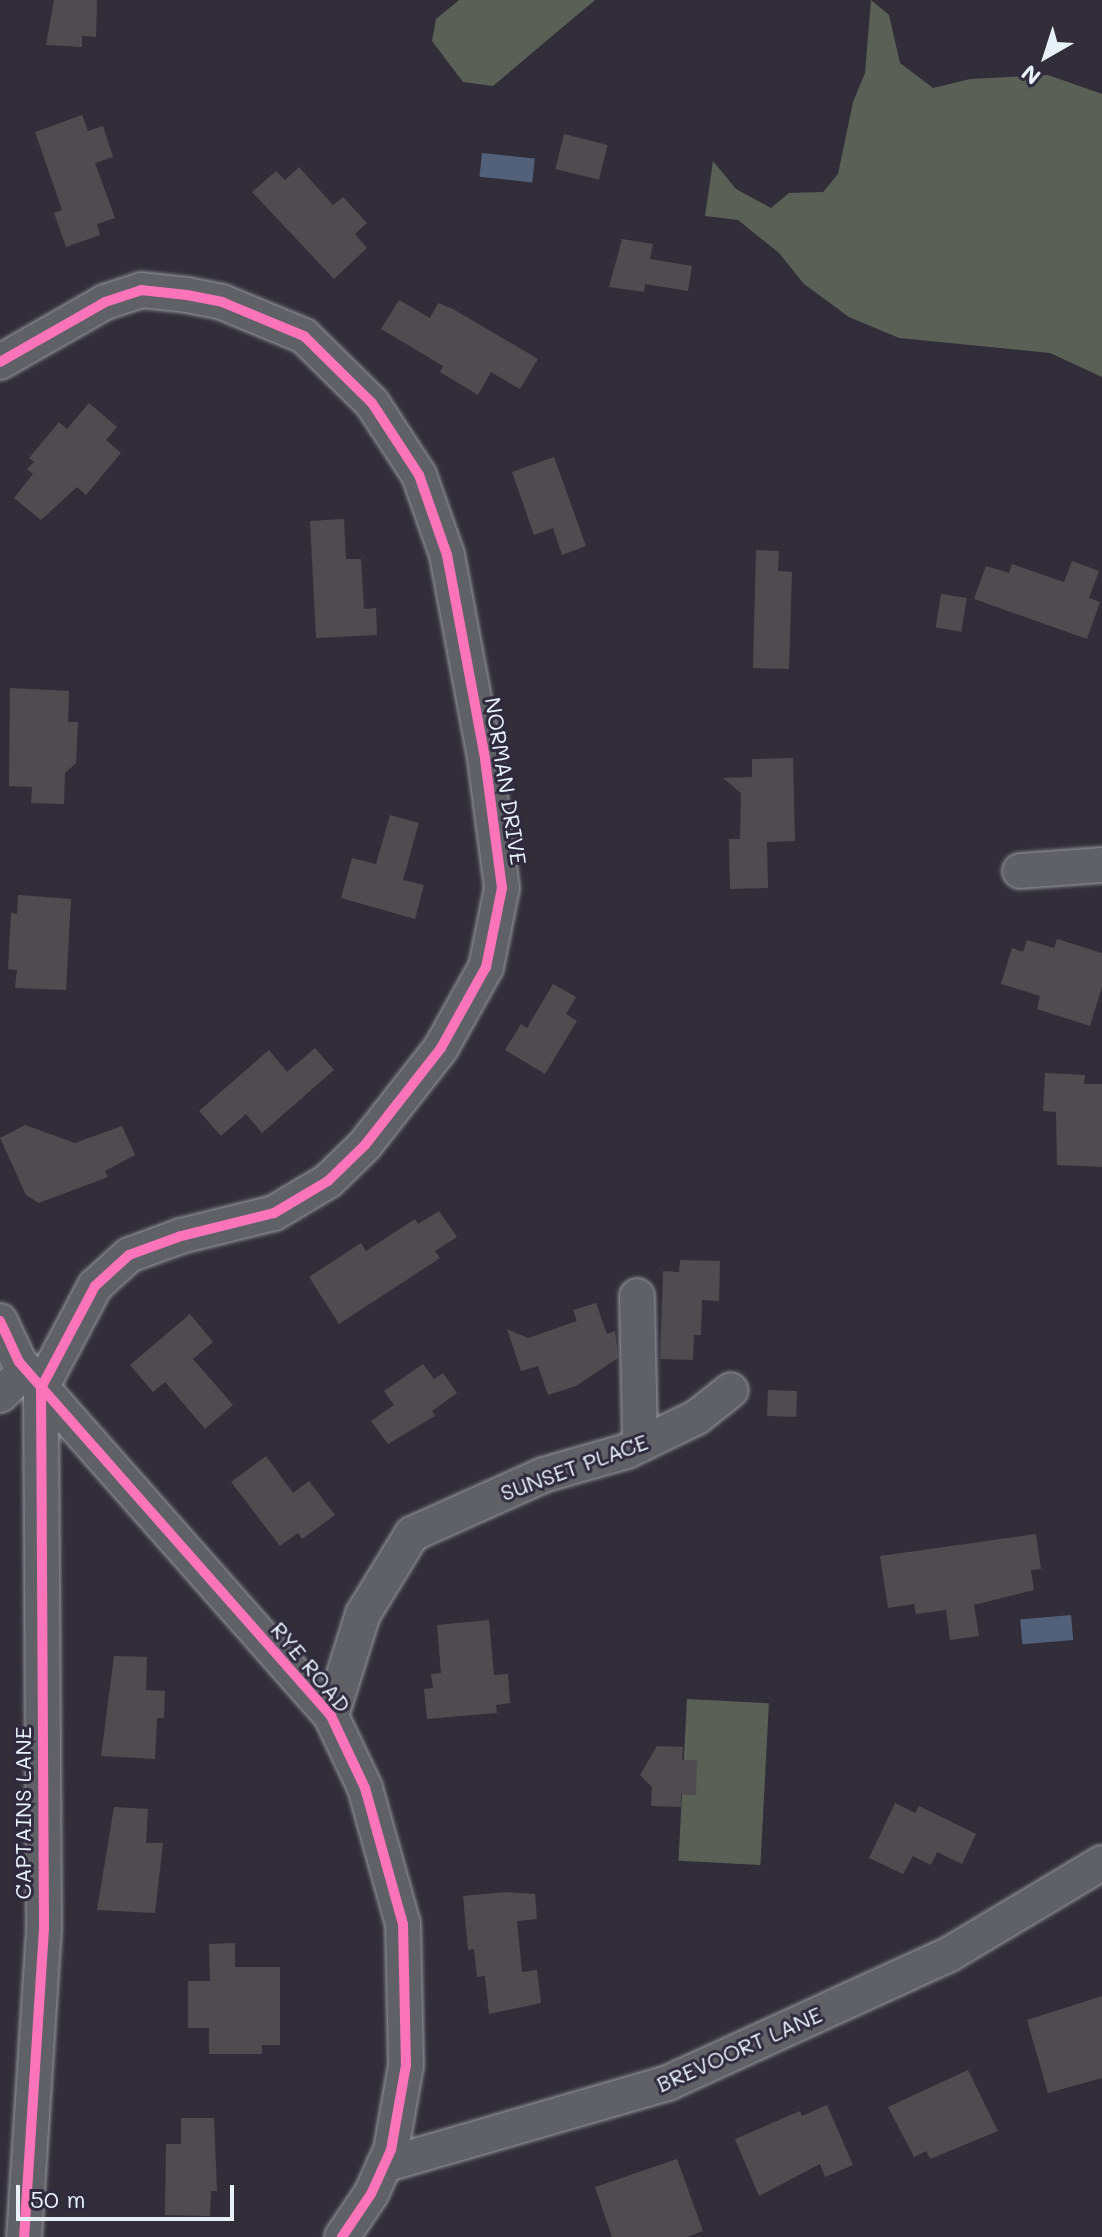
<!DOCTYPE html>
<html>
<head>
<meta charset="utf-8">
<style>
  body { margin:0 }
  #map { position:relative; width:1102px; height:2237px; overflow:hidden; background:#312e39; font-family:Mali,sans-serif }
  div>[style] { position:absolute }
  .green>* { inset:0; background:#5a6056; transform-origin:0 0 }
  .water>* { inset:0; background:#52607a; transform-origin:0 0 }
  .building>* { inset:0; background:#4f4c50; transform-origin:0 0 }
  .roads { filter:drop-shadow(0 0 2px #98999f) drop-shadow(0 0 2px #98999f) }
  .street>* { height:34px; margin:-17px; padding:0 17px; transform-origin:17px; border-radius:17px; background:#606067 }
  .cycleway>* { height:10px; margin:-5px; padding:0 5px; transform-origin:5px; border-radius:5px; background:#fb73b8 }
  span { translate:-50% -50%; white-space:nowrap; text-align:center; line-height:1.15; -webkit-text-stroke:6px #2f2a3d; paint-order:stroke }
  .street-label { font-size:22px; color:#e8f1f8 }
  .north { position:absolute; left:1006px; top:16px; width:80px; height:80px; -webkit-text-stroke:6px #2f2a3d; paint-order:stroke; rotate:219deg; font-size:22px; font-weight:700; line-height:32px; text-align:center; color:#e8f1f8 }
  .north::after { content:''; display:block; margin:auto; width:28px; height:36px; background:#e8f1f8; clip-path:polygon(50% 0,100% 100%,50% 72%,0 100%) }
  .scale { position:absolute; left:16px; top:2185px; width:218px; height:36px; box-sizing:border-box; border:4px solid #e8f1f8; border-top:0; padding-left:10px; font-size:24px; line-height:28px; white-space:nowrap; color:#e8f1f8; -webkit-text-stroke:6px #2f2a3d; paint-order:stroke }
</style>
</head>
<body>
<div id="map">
  <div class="green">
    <i style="clip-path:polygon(459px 0,595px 0,493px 86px,463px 82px,432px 41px,436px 19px)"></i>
    <i style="clip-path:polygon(871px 0,889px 15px,900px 63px,933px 88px,970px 79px,1048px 75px,1102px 94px,1102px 377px,1050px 353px,899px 338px,849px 317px,804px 284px,779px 253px,738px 220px,705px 216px,713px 161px,736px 189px,771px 208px,789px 193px,823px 192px,838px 174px,853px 102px,865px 73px)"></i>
    <i style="left:687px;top:1699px;width:82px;height:162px;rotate:3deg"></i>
  </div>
  <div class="water">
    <i style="left:482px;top:153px;width:53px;height:24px;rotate:6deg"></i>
    <i style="left:1071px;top:1615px;width:25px;height:51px;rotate:85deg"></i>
  </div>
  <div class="building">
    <i style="clip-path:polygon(54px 0,97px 0,96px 37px,82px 36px,82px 47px,46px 45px)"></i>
    <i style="clip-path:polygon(82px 115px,88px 131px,103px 126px,113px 157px,95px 163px,115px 218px,97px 224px,100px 235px,66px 247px,54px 213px,62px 210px,35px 132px)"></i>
    <i style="left:564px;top:134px;width:45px;height:36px;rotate:14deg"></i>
    <i style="clip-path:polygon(299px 167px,333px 205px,343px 197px,367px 223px,355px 234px,367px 248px,334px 279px,252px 192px,276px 171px,285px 180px)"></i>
    <i style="clip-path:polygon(622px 239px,653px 244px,650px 259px,692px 266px,688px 291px,645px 284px,644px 292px,609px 287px)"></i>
    <i style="clip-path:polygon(399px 300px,430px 318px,438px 303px,453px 309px,538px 359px,520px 389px,491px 372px,478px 395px,440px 372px,443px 366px,381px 329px)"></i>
    <i style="clip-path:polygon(89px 403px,117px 427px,106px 440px,121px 453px,86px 495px,77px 487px,41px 520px,14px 498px,33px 474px,27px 469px,34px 462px,29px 458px,59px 422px,67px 429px)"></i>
    <i style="clip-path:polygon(554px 457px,586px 546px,562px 555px,553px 528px,534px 535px,512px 472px)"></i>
    <i style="clip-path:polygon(344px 519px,346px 559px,361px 559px,364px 609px,376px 608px,377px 635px,316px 638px,310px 521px)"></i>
    <i style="clip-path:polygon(756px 550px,779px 551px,778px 571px,792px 572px,789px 669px,753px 668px)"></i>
    <i style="clip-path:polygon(1072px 561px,1099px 571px,1089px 598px,1100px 602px,1087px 639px,974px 599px,986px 566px,1009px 573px,1012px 564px,1064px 582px)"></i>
    <i style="left:941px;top:594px;width:26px;height:34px;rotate:9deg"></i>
    <i style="clip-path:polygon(10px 688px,69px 691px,68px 722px,78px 722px,76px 763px,65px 773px,64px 804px,31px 803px,32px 787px,9px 786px)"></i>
    <i style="clip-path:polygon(793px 758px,795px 841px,767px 842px,768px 888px,730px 889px,729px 839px,740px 839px,741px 793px,723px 778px,752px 777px,752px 759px)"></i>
    <i style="clip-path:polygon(390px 815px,419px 823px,403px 880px,424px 885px,415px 919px,341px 898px,352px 858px,376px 864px)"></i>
    <i style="clip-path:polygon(18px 895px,71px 899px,66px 990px,15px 988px,17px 970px,8px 969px,11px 913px,17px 914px)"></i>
    <i style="clip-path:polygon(1057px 939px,1102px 953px,1102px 987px,1090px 1026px,1037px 1009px,1040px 996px,1001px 984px,1012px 948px,1023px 952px,1027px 940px,1054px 948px)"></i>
    <i style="clip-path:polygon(553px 984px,576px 997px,566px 1014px,577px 1021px,545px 1074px,505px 1050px,521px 1024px,527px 1028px)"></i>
    <i style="clip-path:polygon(315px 1048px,334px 1070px,262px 1133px,246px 1114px,221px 1136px,199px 1111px,269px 1050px,287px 1072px)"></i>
    <i style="clip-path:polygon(1045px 1073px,1085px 1075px,1084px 1084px,1102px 1084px,1102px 1167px,1057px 1165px,1056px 1112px,1043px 1111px)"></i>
    <i style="clip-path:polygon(25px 1125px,75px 1143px,122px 1126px,135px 1155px,105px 1171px,108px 1177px,39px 1203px,26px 1195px,0 1138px)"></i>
    <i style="clip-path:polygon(439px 1211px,457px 1237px,435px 1251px,440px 1258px,339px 1324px,309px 1277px,361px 1243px,366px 1251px,415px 1219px,418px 1224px)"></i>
    <i style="clip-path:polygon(680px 1260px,720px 1261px,719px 1301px,702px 1300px,701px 1335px,694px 1335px,693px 1360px,660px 1359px,663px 1271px,679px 1272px)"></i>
    <i style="clip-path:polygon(596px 1303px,607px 1334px,615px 1331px,618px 1358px,576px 1386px,548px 1395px,538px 1366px,521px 1371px,507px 1329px,528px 1338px,577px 1321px,573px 1310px)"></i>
    <i style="clip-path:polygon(190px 1314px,213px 1342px,193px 1359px,233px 1405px,205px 1429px,165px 1382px,153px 1392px,130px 1365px)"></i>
    <i style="clip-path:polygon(423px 1364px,434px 1379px,443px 1373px,457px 1393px,432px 1411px,435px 1416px,388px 1444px,371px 1421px,394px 1405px,384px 1391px)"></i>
    <i style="left:768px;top:1390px;width:29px;height:26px;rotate:2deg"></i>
    <i style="clip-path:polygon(266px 1456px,293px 1493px,309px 1481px,335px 1515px,302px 1539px,298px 1533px,280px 1546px,231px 1482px)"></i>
    <i style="clip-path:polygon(1036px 1534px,1041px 1569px,1031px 1570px,1034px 1590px,974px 1605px,979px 1636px,950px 1640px,946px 1610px,916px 1614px,914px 1604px,888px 1608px,880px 1556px)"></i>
    <i style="clip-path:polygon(489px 1620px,494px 1675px,508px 1674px,510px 1703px,496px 1705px,497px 1713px,427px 1719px,424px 1689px,433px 1688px,431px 1674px,441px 1673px,437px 1625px)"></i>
    <i style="clip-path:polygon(114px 1656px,147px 1657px,146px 1690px,165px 1691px,164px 1718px,157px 1718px,155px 1759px,101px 1756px)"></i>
    <i style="clip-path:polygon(657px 1746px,683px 1747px,682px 1760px,697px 1760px,696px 1795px,681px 1795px,681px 1807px,651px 1806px,652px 1787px,640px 1775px)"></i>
    <i style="clip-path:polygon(895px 1803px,915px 1813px,919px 1806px,976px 1834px,962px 1864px,937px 1852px,931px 1865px,913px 1856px,903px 1874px,869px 1858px)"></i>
    <i style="clip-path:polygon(114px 1807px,148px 1809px,146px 1843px,163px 1843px,155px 1913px,97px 1910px)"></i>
    <i style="clip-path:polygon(506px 1892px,535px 1894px,537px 1919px,517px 1921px,522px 1972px,537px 1970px,541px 2003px,489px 2014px,485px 1976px,477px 1977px,474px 1949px,468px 1950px,463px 1896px)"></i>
    <i style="clip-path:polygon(235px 1943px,235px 1967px,280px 1967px,280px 2045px,262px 2045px,262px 2054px,209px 2054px,209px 2028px,188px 2028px,188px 1981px,210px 1981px,209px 1944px)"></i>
    <i style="clip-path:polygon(1102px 1996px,1102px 2078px,1048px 2093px,1027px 2020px)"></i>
    <i style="clip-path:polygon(968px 2070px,998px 2131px,930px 2159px,926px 2151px,914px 2157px,888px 2107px)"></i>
    <i style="clip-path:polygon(827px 2105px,853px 2165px,825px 2177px,820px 2164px,759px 2196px,735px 2139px,800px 2111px,802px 2116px)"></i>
    <i style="clip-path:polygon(181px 2118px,214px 2118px,217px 2191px,211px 2191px,210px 2216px,165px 2215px,166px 2144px,181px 2144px)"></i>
    <i style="clip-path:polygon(677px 2159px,703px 2231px,687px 2237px,612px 2237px,595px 2187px)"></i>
  </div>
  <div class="roads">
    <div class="street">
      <i style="left:0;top:362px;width:121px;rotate:-29.7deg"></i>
      <i style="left:105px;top:302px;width:38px;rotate:-18deg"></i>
      <i style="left:141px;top:290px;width:46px;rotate:6.2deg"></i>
      <i style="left:187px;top:295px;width:36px;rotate:11deg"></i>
      <i style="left:222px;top:302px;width:89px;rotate:22.5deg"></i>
      <i style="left:304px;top:336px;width:95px;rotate:44.6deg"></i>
      <i style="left:372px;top:403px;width:86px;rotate:56.9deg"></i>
      <i style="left:419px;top:475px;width:85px;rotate:70.7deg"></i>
      <i style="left:447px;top:555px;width:208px;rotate:79.4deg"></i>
      <i style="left:485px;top:759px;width:130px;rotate:82.5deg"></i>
      <i style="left:502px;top:888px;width:81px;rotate:101.4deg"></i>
      <i style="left:486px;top:967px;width:93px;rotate:119.1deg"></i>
      <i style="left:441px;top:1048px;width:123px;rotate:128.1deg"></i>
      <i style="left:365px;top:1145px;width:52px;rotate:135.8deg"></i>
      <i style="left:328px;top:1181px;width:63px;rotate:149.3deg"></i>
      <i style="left:274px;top:1213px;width:96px;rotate:166.1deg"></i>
      <i style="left:181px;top:1236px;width:55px;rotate:159.9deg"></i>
      <i style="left:129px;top:1255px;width:46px;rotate:137.6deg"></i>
      <i style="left:95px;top:1286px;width:115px;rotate:117.9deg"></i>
      <i style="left:41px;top:1388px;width:541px;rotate:89.68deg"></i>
      <i style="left:44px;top:1929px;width:309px;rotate:93.7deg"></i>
      <i style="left:1020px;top:871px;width:82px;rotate:-4.2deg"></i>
      <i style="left:637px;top:1296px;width:148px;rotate:88.8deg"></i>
      <i style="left:0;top:1321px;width:45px;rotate:65.1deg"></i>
      <i style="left:19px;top:1362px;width:472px;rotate:48.6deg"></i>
      <i style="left:331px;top:1716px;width:80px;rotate:64.7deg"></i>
      <i style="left:365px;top:1788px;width:141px;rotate:74.4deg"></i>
      <i style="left:403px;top:1924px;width:141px;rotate:88.8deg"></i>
      <i style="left:406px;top:2065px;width:86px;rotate:100deg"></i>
      <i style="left:391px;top:2150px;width:48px;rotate:114.4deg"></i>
      <i style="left:371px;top:2194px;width:52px;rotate:124deg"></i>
      <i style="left:0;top:1395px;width:36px;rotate:-44deg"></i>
      <i style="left:331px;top:1716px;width:107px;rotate:-72.6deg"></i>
      <i style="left:363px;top:1614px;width:94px;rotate:-58.5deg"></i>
      <i style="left:412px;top:1534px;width:144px;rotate:-24.2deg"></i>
      <i style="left:543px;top:1475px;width:87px;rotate:-15.9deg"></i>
      <i style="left:627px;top:1451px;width:78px;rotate:-25.9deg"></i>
      <i style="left:697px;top:1417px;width:43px;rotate:-38.5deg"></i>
      <i style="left:384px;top:2165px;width:296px;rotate:-16.1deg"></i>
      <i style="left:668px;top:2083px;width:308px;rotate:-24.6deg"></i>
      <i style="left:948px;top:1955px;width:179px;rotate:-30.9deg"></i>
    </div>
  </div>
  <div class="cycleway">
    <i style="left:0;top:362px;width:121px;rotate:-29.7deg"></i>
    <i style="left:105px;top:302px;width:38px;rotate:-18deg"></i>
    <i style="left:141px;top:290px;width:46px;rotate:6.2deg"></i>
    <i style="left:187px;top:295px;width:36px;rotate:11deg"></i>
    <i style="left:222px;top:302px;width:89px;rotate:22.5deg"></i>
    <i style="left:304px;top:336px;width:95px;rotate:44.6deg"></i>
    <i style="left:372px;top:403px;width:86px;rotate:56.9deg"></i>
    <i style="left:419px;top:475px;width:85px;rotate:70.7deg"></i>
    <i style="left:447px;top:555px;width:208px;rotate:79.4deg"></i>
    <i style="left:485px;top:759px;width:130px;rotate:82.5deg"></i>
    <i style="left:502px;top:888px;width:81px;rotate:101.4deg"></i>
    <i style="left:486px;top:967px;width:93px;rotate:119.1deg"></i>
    <i style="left:441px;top:1048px;width:123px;rotate:128.1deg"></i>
    <i style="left:365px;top:1145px;width:52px;rotate:135.8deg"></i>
    <i style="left:328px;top:1181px;width:63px;rotate:149.3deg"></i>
    <i style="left:274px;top:1213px;width:96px;rotate:166.1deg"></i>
    <i style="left:181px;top:1236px;width:55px;rotate:159.9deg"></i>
    <i style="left:129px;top:1255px;width:46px;rotate:137.6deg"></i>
    <i style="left:95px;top:1286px;width:115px;rotate:117.9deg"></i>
    <i style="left:41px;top:1388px;width:541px;rotate:89.68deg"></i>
    <i style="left:44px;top:1929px;width:309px;rotate:93.7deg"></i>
    <i style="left:0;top:1321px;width:45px;rotate:65.1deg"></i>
    <i style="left:19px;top:1362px;width:472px;rotate:48.6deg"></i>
    <i style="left:331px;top:1716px;width:80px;rotate:64.7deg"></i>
    <i style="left:365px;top:1788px;width:141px;rotate:74.4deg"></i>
    <i style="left:403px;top:1924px;width:141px;rotate:88.8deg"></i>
    <i style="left:406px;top:2065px;width:86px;rotate:100deg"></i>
    <i style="left:391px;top:2150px;width:48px;rotate:114.4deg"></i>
    <i style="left:371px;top:2194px;width:52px;rotate:124deg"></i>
  </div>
  <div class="street-label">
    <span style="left:506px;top:781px;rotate:81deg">NORMAN DRIVE</span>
    <span style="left:574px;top:1467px;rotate:-20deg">SUNSET PLACE</span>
    <span style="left:311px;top:1667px;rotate:50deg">RYE ROAD</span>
    <span style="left:23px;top:1813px;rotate:-90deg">CAPTAINS LANE</span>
    <span style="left:739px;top:2049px;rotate:-24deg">BREVOORT LANE</span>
  </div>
  <div class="north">N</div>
  <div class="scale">50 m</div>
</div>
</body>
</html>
